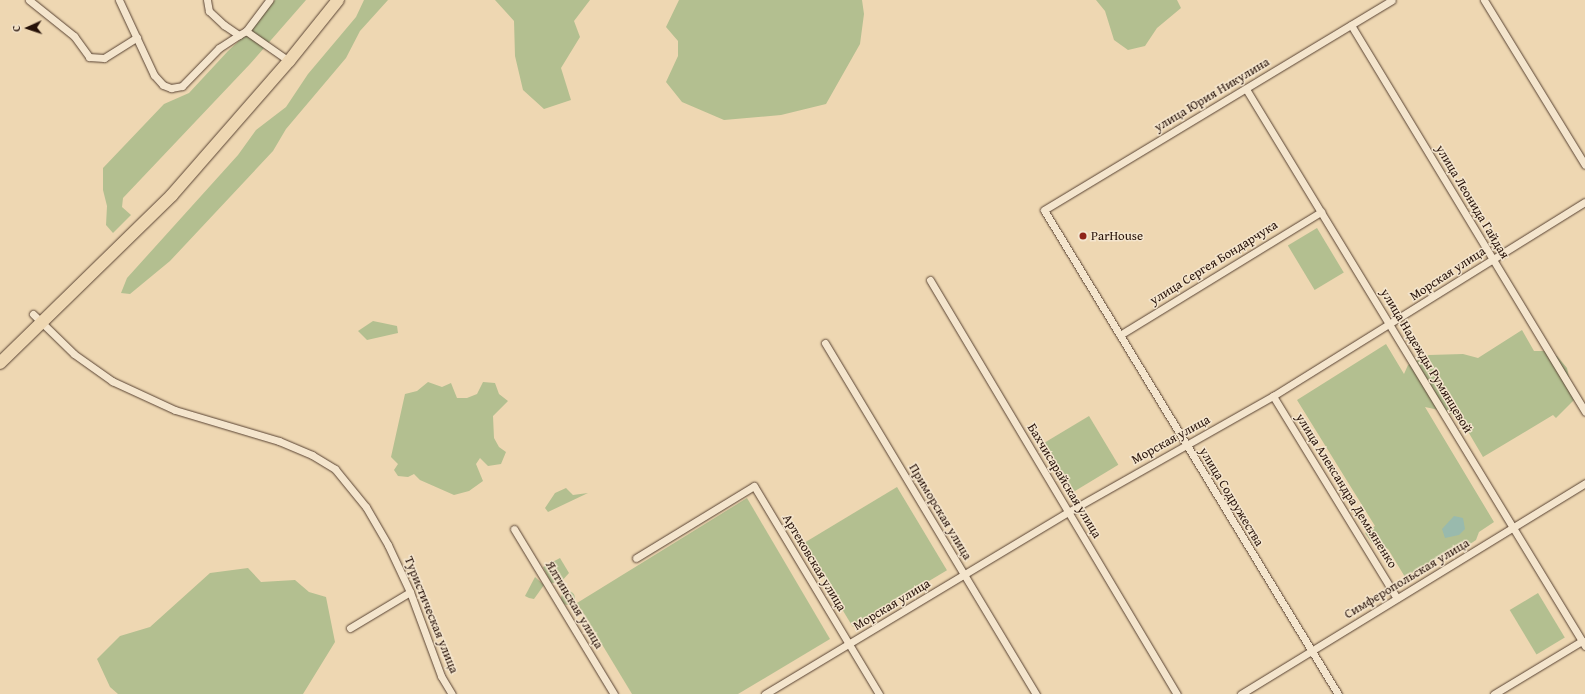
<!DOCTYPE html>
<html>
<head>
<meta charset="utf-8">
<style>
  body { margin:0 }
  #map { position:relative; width:1585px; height:694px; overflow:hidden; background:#eed7b2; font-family:"Gentium Book Plus",serif }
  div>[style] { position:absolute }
  .green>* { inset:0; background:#b3bf90; transform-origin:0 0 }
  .round { border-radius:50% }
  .water>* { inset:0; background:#99baad }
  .roads { filter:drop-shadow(0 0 1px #584232) drop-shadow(0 0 1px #584232) }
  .street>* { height:7px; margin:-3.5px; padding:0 3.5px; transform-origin:3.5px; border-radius:3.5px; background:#f4e5cd }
  .primary>* { height:12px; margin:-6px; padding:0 6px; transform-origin:6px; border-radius:6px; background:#eed7b2 }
  .dots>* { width:11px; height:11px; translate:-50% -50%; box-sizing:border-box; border:2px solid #f4e5cd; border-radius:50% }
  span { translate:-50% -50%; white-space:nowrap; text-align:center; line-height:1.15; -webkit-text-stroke:3px #f4e5cd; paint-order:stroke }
  .street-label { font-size:13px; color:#261108 }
  .poi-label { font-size:13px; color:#261108 }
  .left { translate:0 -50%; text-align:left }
  .north { position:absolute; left:8px; top:8px; width:40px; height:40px; -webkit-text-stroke:3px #f4e5cd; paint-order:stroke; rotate:267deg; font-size:11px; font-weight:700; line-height:16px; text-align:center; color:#261108 }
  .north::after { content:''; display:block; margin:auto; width:14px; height:18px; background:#261108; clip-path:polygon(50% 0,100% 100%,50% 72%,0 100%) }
</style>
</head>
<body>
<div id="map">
  <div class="green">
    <i style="clip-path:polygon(275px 0,306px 0,250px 64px,123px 198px,122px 207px,131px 215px,113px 233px,106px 225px,107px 206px,103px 190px,103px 168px,164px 104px,189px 93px,228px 51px,253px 28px)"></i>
    <i style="clip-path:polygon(364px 0,388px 0,360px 31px,346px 58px,286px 129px,273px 151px,170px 261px,130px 294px,121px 293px,127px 278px,238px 155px,256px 130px,286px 107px,308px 74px,356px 17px)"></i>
    <i style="clip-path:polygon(495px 0,590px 0,574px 21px,580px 37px,561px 68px,571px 100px,544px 109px,523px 90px,515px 56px,514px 21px)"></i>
    <i style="clip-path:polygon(679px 0,862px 0,864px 14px,860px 44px,826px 104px,781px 115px,724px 120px,682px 102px,666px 82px,678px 56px,678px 41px,666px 27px)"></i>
    <i style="clip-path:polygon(1096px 0,1177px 0,1181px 8px,1157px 28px,1145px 46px,1128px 50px,1114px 40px,1105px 11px)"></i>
    <i style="left:1317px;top:228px;width:52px;height:34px;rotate:59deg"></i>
    <i style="clip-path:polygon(373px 321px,397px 326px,398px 333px,367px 340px,358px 331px)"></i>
    <i style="clip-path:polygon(1522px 330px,1534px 351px,1544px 351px,1557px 356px,1567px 368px,1574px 400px,1556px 418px,1553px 415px,1483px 457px,1463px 423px,1448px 412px,1425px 407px,1494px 522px,1479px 532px,1476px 540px,1455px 554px,1443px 554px,1405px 577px,1388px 549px,1372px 543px,1365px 533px,1375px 526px,1297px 400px,1386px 344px,1404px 374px,1408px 365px,1429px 355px,1463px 354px,1478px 358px)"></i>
    <i style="clip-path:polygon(428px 382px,442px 387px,451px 383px,457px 398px,467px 398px,477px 394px,483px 382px,495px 383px,499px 394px,508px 401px,493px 416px,494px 438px,499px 447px,506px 452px,501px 464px,488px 466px,480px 458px,476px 464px,483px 481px,469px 491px,454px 495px,420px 480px,414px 474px,408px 477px,398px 476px,394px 470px,398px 464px,391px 457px,405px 394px,417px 391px)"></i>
    <i style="left:1089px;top:416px;width:57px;height:53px;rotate:59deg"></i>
    <i style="left:897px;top:487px;width:97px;height:110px;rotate:59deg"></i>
    <i style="clip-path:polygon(566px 488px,573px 495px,588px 493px,548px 512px,545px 508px,555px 493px)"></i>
    <i style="clip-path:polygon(747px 498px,830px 639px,738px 694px,632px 694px,577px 603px)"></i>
    <i style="clip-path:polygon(560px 558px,569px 573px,561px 582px,551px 583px,543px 567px)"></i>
    <i style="clip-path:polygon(248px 568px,261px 582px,295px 580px,309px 592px,326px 597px,335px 642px,303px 694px,118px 694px,110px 687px,97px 659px,120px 636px,150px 627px,210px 573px)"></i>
    <i style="clip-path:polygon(535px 577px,544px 585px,534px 599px,529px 598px,525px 596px)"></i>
    <i class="round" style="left:561px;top:591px;width:14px;height:14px"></i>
    <i style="left:1538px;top:593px;width:52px;height:33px;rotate:59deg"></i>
  </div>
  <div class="water">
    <i style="clip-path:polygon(1454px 516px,1463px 518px,1465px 529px,1459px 535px,1445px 538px,1442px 529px)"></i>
  </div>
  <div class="roads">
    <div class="street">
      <i style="left:29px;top:0;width:58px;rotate:38.7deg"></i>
      <i style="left:74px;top:36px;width:26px;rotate:54deg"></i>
      <i style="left:89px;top:57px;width:15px;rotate:4deg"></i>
      <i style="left:104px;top:58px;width:39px;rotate:-32deg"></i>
      <i style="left:119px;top:0;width:83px;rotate:65deg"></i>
      <i style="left:154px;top:75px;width:13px;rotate:48deg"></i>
      <i style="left:163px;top:85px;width:9px;rotate:21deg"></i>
      <i style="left:171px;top:88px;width:11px;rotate:-10deg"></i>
      <i style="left:182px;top:86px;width:53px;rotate:-45.8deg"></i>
      <i style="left:219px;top:48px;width:24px;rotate:-33deg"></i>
      <i style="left:207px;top:0;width:11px;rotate:80deg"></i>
      <i style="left:209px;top:11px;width:21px;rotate:43deg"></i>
      <i style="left:224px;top:25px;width:18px;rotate:34deg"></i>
      <i style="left:239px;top:35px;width:8px;rotate:-30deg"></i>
      <i style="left:246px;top:31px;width:52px;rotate:34.9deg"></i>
      <i style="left:1484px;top:0;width:193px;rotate:58.5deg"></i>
      <i style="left:1351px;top:25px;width:452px;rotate:58.8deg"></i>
      <i style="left:246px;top:31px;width:39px;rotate:-53deg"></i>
      <i style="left:1246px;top:89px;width:652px;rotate:58.67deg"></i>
      <i style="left:930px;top:280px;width:482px;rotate:59.2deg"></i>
      <i style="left:33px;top:314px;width:57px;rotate:44.3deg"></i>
      <i style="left:74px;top:354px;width:47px;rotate:35.4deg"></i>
      <i style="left:112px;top:381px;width:69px;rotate:24.7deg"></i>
      <i style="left:175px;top:410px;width:109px;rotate:16.6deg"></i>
      <i style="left:279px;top:441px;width:36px;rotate:23deg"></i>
      <i style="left:312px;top:455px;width:27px;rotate:31deg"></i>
      <i style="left:335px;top:469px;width:49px;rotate:50.8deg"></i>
      <i style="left:366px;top:507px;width:44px;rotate:59.9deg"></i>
      <i style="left:388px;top:545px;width:52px;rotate:64.9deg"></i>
      <i style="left:410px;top:592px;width:90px;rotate:69.7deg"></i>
      <i style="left:441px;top:676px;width:21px;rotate:59deg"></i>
      <i style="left:1120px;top:335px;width:236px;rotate:-31.5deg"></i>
      <i style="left:825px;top:343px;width:410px;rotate:59deg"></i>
      <i style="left:1273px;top:396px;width:237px;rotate:58.5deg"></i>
      <i style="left:514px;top:529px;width:193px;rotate:58.8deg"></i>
      <i style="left:636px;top:558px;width:138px;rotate:-31.4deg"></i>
      <i style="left:754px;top:486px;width:243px;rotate:59deg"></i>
      <i style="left:350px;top:628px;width:70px;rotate:-31deg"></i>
      <i style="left:765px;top:694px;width:353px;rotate:-31deg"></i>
      <i style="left:1068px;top:512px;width:236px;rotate:-29.5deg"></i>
      <i style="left:1273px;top:396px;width:367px;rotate:-31.9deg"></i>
      <i style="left:1241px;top:694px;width:404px;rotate:-31.5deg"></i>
      <i style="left:1338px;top:694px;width:566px;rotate:-121.28deg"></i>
      <i style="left:1044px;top:210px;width:406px;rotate:-31.1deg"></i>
      <i style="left:1494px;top:694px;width:103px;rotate:-31.1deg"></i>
    </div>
    <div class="primary">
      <i style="left:0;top:363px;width:240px;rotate:-44.3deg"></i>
      <i style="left:172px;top:195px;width:178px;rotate:-48.9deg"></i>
      <i style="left:289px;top:61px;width:78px;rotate:-51.2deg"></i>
    </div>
  </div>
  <div class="dots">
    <i style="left:1083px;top:236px;background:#8f2418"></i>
  </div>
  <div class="street-label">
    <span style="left:1212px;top:95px;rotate:-31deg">улица Юрия Никулина</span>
    <span style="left:1472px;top:202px;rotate:59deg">улица Леонида Гайдая</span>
    <span style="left:1214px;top:263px;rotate:-32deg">улица Сергея Бондарчука</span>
    <span style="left:1448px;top:274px;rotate:-33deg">Морская улица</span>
    <span style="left:1426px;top:361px;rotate:59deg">улица Надежды Румянцевой</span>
    <span style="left:1171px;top:440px;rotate:-29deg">Морская улица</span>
    <span style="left:1064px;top:481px;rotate:59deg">Бахчисарайская улица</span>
    <span style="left:1346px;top:491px;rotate:58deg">улица Александра Демьяненко</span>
    <span style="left:1231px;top:497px;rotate:59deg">улица Содружества</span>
    <span style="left:940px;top:512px;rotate:59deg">Приморская улица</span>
    <span style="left:814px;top:563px;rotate:59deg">Артековская улица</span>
    <span style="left:1407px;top:579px;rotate:-31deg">Симферопольская улица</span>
    <span style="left:574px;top:605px;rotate:59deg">Ялтинская улица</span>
    <span style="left:892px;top:605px;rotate:-31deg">Морская улица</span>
    <span style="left:431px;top:615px;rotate:68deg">Туристическая улица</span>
  </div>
  <div class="poi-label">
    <span class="left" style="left:1091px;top:236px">ParHouse</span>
  </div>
  <div class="north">С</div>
</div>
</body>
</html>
